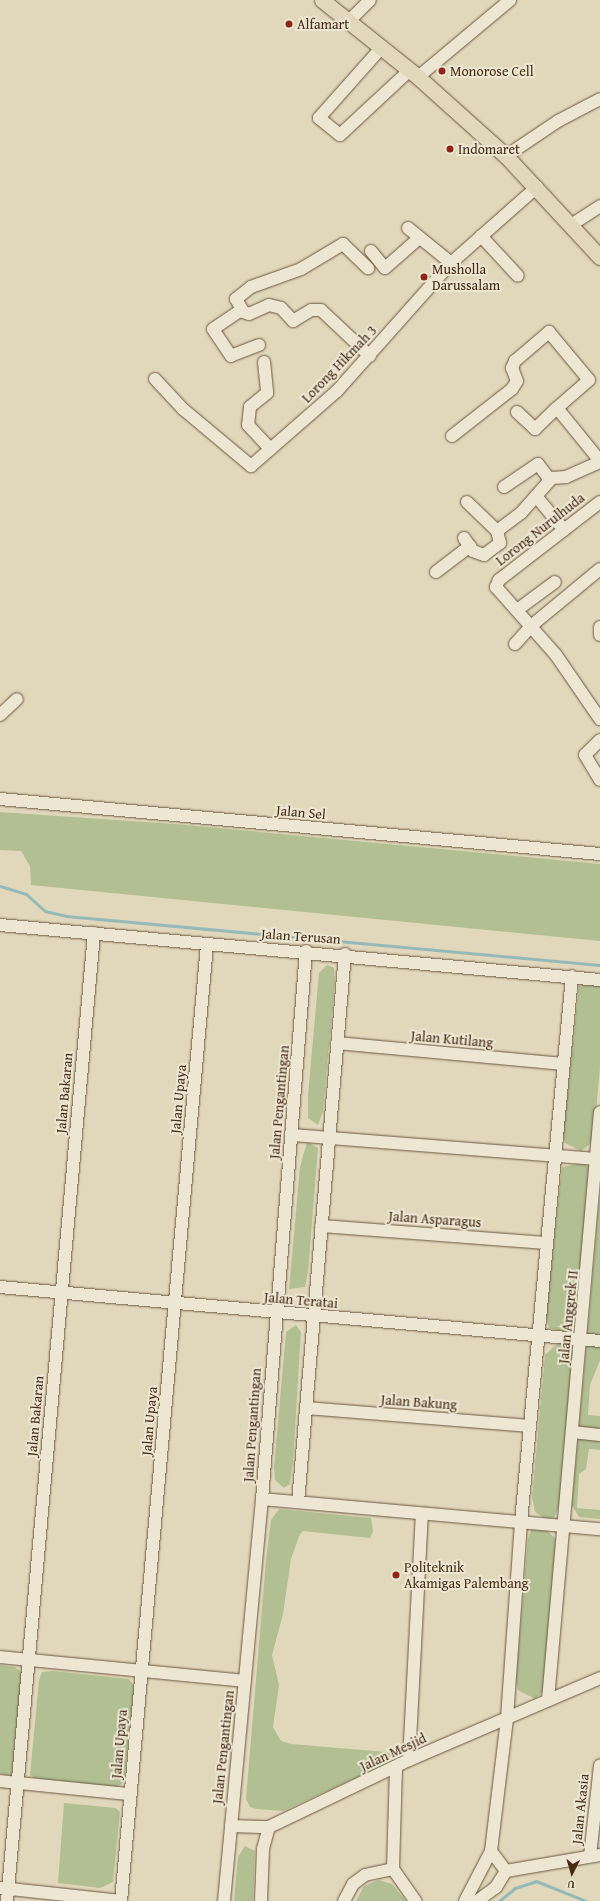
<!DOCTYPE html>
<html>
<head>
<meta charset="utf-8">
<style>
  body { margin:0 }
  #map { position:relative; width:600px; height:1901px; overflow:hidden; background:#e1d8bc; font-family:"Gentium Book Plus",serif }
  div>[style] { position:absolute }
  .green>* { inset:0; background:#b1bf92 }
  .stream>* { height:3px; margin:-1.5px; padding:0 1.5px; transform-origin:1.5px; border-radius:1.5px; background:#95b9b6 }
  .roads { filter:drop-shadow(0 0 1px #6c563e) drop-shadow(0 0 1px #6c563e) }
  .minor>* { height:12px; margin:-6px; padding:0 6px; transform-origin:6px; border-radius:6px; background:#ece6d3 }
  .major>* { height:15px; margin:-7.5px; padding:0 7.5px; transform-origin:7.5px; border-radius:7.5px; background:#e1d8bc }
  .dots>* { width:11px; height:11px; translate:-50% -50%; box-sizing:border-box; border:2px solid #ece6d3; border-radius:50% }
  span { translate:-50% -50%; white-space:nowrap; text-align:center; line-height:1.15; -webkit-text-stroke:4px #ece6d3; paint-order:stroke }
  .poi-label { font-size:14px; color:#452a14 }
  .left { translate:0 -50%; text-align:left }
  .street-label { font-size:14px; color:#452a14 }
  .north { position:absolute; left:552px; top:1853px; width:40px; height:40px; -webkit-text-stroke:3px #ece6d3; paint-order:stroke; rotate:185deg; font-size:11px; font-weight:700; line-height:16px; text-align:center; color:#452a14 }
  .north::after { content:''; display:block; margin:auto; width:14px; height:18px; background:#452a14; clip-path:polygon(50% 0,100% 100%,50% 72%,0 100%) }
</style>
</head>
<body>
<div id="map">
  <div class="green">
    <i style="clip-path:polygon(0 812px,175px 824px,600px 864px,600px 941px,31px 885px,30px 866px,21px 851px,0 850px)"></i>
    <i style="clip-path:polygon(327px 965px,334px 968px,335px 980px,323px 1111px,318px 1125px,308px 1118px,308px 1095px,319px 973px)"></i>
    <i style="clip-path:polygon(587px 983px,600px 985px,600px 1067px,595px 1123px,590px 1144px,581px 1151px,565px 1143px,563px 1135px,579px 986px)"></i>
    <i style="clip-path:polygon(307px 1142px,318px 1148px,308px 1272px,305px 1287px,289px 1289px,300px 1167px)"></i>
    <i style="clip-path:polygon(583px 1163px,589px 1168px,579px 1299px,574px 1325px,567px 1333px,549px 1328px,546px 1315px,562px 1167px)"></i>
    <i style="clip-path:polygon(600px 1193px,600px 1360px,590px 1385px,588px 1415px,600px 1416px,600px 1450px,589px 1449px,586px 1469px,579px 1474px,577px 1508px,600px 1510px,600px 1519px,579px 1517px,572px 1505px)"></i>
    <i style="clip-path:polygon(296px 1325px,301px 1332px,293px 1461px,290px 1484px,284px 1488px,275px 1480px,274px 1467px,286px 1332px)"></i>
    <i style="clip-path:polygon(567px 1342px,573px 1349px,559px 1507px,554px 1518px,546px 1519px,535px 1512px,532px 1498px,545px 1355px,558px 1343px)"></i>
    <i style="clip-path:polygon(279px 1509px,371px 1518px,373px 1531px,370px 1538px,303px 1531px,300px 1534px,291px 1559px,283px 1614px,272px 1655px,279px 1685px,273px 1727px,281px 1741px,291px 1744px,398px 1753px,395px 1760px,283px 1811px,257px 1809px,250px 1807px,246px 1799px,266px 1560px,271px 1520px)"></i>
    <i style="clip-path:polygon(537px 1528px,545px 1529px,556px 1539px,544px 1691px,535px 1699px,518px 1690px,516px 1680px,528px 1539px,531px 1530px)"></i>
    <i style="clip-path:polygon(0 1665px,15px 1667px,22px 1673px,12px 1776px,0 1774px)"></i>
    <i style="clip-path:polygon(53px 1671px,129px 1679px,134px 1686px,124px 1782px,115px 1789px,38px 1780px,30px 1775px,39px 1680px,42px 1672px)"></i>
    <i style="clip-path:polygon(64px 1803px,116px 1808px,120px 1812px,113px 1882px,100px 1888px,58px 1883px)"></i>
    <i style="clip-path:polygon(245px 1846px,255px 1851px,253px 1901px,234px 1901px,238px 1857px)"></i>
    <i style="clip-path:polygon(378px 1880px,392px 1884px,406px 1901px,356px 1901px,364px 1886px)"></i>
  </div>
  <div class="stream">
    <i style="left:0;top:886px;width:27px;rotate:17deg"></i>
    <i style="left:26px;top:894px;width:25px;rotate:42deg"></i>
    <i style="left:45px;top:911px;width:22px;rotate:13deg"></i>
    <i style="left:66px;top:916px;width:536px;rotate:5.24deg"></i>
    <i style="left:499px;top:1901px;width:21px;rotate:-39deg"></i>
    <i style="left:515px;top:1888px;width:22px;rotate:-18deg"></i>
    <i style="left:536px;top:1881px;width:54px;rotate:21.8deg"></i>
  </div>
  <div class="roads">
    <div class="minor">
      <i style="left:350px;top:20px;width:28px;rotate:-45deg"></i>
      <i style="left:382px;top:47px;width:95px;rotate:131.6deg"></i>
      <i style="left:319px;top:118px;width:27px;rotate:39deg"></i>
      <i style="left:340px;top:135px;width:96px;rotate:-42.9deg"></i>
      <i style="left:418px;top:77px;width:120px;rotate:-39.9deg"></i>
      <i style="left:506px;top:156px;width:63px;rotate:-33.9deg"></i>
      <i style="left:558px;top:121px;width:47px;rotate:-27.6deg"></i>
      <i style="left:571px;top:225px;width:35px;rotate:-33deg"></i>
      <i style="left:408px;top:228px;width:55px;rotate:39.1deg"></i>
      <i style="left:481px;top:236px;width:54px;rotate:47.2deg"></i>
      <i style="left:371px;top:251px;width:22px;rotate:51deg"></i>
      <i style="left:385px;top:268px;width:44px;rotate:-41.3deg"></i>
      <i style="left:243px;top:311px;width:14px;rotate:-120deg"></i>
      <i style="left:236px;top:299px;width:19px;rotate:-39deg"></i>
      <i style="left:251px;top:287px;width:53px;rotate:-19.8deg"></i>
      <i style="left:301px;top:269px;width:49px;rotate:-30.8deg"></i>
      <i style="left:343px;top:244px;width:35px;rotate:44deg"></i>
      <i style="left:259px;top:345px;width:30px;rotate:159deg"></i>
      <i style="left:231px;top:356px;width:32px;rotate:-124deg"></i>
      <i style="left:213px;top:329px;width:32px;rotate:-34deg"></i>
      <i style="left:240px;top:311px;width:9px;rotate:18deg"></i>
      <i style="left:249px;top:314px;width:22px;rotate:-24deg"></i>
      <i style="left:269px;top:305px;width:12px;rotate:14deg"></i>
      <i style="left:281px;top:308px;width:18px;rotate:47deg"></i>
      <i style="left:293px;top:321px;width:21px;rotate:-31deg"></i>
      <i style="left:311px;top:310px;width:10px"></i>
      <i style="left:321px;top:310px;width:67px;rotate:43.2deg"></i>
      <i style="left:264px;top:362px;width:31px;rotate:84deg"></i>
      <i style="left:267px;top:393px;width:22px;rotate:141deg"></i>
      <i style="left:250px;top:407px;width:18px;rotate:96deg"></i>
      <i style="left:248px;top:425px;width:33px;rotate:47deg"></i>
      <i style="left:155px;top:379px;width:41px;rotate:47deg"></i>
      <i style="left:183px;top:409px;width:89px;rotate:40deg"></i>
      <i style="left:251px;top:466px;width:114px;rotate:-41.1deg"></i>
      <i style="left:337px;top:391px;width:171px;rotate:-48.3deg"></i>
      <i style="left:451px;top:263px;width:115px;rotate:-41.5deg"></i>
      <i style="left:517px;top:412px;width:25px;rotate:43deg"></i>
      <i style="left:535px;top:429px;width:30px;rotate:-44deg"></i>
      <i style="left:557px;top:408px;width:68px;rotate:50.9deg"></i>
      <i style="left:452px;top:436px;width:76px;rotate:-38.1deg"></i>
      <i style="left:512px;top:389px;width:9px;rotate:-58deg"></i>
      <i style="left:517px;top:381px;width:14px;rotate:-111deg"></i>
      <i style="left:512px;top:368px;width:8px;rotate:-67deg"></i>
      <i style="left:515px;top:361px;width:45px;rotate:-40.5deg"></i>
      <i style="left:549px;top:332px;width:62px;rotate:50.2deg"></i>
      <i style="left:589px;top:380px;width:43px;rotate:138.8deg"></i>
      <i style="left:504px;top:487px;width:41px;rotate:-34.1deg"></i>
      <i style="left:538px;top:464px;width:20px;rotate:53deg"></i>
      <i style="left:536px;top:496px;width:44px;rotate:50.5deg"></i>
      <i style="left:467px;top:502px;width:42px;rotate:44deg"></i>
      <i style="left:497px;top:531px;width:30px;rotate:-37deg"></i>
      <i style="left:521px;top:513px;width:47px;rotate:-48.5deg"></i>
      <i style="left:552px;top:478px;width:14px;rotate:-4deg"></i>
      <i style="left:566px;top:477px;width:37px;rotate:-24deg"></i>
      <i style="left:600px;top:502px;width:128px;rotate:142.3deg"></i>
      <i style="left:499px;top:580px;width:8px;rotate:113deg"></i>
      <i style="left:496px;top:587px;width:91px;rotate:48.6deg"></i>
      <i style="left:556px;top:655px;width:78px;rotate:55.5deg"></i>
      <i style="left:464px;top:538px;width:16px;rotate:55deg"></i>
      <i style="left:473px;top:551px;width:12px;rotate:20deg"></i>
      <i style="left:484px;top:555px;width:20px;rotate:-37deg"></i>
      <i style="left:500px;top:543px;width:12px;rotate:-104deg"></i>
      <i style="left:436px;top:572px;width:43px;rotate:-37.4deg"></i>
      <i style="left:517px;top:610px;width:47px;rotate:-36.4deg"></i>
      <i style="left:600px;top:627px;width:8px;rotate:90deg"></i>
      <i style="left:515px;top:644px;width:24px;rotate:-48deg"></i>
      <i style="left:531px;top:626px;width:89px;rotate:-39.6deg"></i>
      <i style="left:0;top:715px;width:23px;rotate:-43deg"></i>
      <i style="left:600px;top:740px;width:21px;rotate:135deg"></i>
      <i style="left:585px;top:755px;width:29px;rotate:59deg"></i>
      <i style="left:0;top:799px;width:603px;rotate:5.24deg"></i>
      <i style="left:0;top:925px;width:603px;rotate:5.24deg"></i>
      <i style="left:337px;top:1043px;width:227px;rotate:5.3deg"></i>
      <i style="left:292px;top:1135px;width:309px;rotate:4.5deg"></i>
      <i style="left:321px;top:1226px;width:226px;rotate:4.3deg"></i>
      <i style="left:0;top:1287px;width:602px;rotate:5.14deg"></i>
      <i style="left:306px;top:1408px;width:225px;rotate:4.6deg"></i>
      <i style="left:572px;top:1432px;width:28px;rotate:6deg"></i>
      <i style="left:262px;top:1499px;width:339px;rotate:5.1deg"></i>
      <i style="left:298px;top:1502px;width:550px;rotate:-85.1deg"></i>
      <i style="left:0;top:1657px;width:246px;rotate:5.6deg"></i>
      <i style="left:548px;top:1700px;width:590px;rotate:-84.95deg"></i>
      <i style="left:409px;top:1760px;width:245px;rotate:-87deg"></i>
      <i style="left:0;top:1781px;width:130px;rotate:5.8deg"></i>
      <i style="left:231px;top:1826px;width:38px;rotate:2deg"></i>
      <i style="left:590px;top:1856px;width:91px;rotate:-83.7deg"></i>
      <i style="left:393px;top:1869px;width:102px;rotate:-88.3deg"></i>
      <i style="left:506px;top:1871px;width:25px;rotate:-127deg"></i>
      <i style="left:491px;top:1851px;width:134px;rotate:-83.1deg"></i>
      <i style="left:507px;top:1718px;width:196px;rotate:-85.9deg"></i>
      <i style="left:521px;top:1522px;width:548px;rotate:-84.66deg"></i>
      <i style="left:1px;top:1888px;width:121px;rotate:6.2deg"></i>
      <i style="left:7px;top:1901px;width:972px;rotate:-84.86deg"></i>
      <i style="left:121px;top:1901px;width:961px;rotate:-84.86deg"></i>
      <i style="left:224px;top:1901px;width:404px;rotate:-84.6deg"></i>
      <i style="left:262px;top:1499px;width:550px;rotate:-85.41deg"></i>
      <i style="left:261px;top:1901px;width:52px;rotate:-87.8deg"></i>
      <i style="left:263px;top:1849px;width:23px;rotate:-75deg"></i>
      <i style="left:269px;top:1827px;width:155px;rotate:-25.6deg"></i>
      <i style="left:409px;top:1760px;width:208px;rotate:-23.2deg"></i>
      <i style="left:344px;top:1901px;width:19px;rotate:-62deg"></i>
      <i style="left:353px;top:1884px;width:15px;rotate:-37deg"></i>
      <i style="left:365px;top:1875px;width:29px;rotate:-12deg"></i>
      <i style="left:393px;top:1869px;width:39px;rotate:55deg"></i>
      <i style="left:465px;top:1901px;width:56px;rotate:-62.5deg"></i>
      <i style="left:477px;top:1901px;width:24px;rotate:-36deg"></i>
      <i style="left:496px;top:1887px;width:19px;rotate:-58deg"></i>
      <i style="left:506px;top:1871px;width:95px;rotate:-9.7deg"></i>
    </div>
    <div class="major">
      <i style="left:322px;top:0;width:123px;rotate:38.7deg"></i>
      <i style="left:418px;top:77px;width:118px;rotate:41.9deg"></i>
      <i style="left:506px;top:156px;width:138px;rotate:47.1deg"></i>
    </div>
  </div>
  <div class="dots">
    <i style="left:289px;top:24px;background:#8f2418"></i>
    <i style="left:442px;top:71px;background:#8f2418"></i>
    <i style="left:450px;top:149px;background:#8f2418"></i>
    <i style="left:424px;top:277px;background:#8f2418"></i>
    <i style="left:396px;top:1575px;background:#8f2418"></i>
  </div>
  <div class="poi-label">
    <span class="left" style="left:297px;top:24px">Alfamart</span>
    <span class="left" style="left:450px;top:71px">Monorose Cell</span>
    <span class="left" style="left:458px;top:149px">Indomaret</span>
    <span class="left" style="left:432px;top:277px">Musholla<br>Darussalam</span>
    <span class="left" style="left:404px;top:1575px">Politeknik<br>Akamigas Palembang</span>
  </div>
  <div class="street-label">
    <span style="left:339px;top:364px;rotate:-46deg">Lorong Hikmah 3</span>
    <span style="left:540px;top:529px;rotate:-38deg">Lorong Nurulhuda</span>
    <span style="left:301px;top:812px;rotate:5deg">Jalan Sel</span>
    <span style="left:301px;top:936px;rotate:4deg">Jalan Terusan</span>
    <span style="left:452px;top:1039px;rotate:5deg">Jalan Kutilang</span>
    <span style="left:64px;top:1093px;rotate:-85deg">Jalan Bakaran</span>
    <span style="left:178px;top:1099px;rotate:-85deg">Jalan Upaya</span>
    <span style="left:279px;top:1102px;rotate:-85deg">Jalan Pengantingan</span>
    <span style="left:435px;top:1219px;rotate:4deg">Jalan Asparagus</span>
    <span style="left:301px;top:1300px;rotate:5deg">Jalan Teratai</span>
    <span style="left:568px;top:1317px;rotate:-84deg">Jalan Anggrek II</span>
    <span style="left:419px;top:1402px;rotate:4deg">Jalan Bakung</span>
    <span style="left:35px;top:1416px;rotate:-85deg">Jalan Bakaran</span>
    <span style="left:149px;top:1421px;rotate:-85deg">Jalan Upaya</span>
    <span style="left:252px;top:1425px;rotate:-86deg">Jalan Pengantingan</span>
    <span style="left:119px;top:1744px;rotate:-85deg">Jalan Upaya</span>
    <span style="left:223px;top:1747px;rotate:-84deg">Jalan Pengantingan</span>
    <span style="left:393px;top:1752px;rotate:-25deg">Jalan Mesjid</span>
    <span style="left:580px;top:1809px;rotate:-84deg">Jalan Akasia</span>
  </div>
  <div class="north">U</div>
</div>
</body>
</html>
